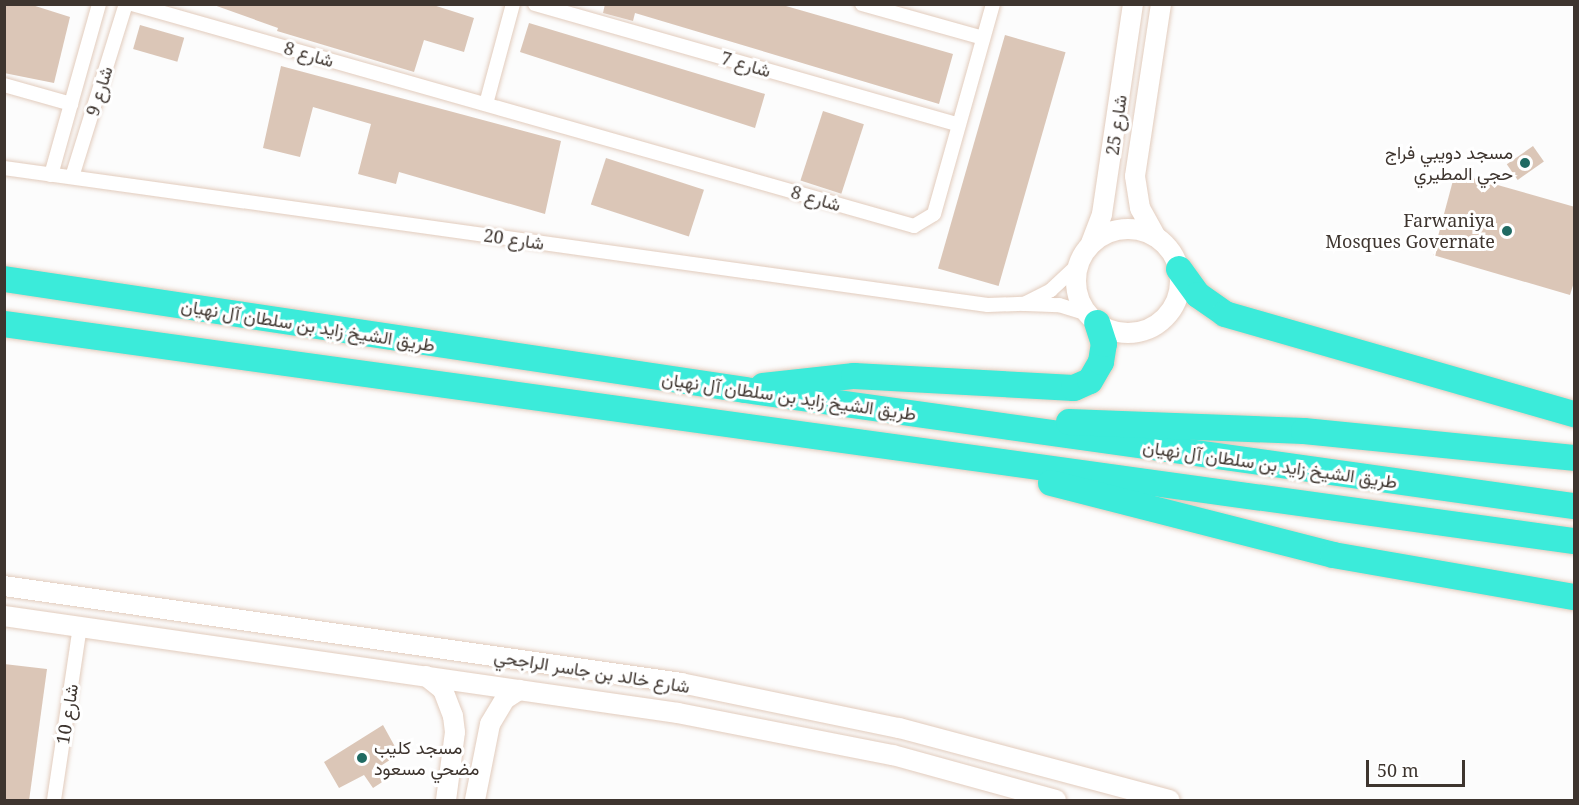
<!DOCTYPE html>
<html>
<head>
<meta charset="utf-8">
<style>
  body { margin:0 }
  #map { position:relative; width:1579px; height:805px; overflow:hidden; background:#fcfcfc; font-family:"Noto Serif",Vazirmatn,serif }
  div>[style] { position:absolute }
  .building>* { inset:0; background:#dbc6b7; transform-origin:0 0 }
  .roads { filter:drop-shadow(0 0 2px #e2ccbd) drop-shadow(0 0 2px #e2ccbd) }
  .street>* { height:14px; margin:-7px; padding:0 7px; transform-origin:7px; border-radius:7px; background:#fff }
  .secondary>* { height:20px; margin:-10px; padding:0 10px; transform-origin:10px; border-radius:10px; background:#fff }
  .secondary>.ring { margin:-10px; padding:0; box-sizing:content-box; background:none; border:20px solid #fff; border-radius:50% }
  .highway>* { height:26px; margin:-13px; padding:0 13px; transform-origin:13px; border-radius:13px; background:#3bebda }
  .dots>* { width:16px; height:16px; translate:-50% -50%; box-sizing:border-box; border:3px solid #fff; border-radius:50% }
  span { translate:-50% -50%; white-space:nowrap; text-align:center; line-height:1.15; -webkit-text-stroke:6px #fff; paint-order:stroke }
  .street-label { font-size:18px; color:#3e352f }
  .poi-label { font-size:18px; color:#3e352f }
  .right { translate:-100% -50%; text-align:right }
  .left { translate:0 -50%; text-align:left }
  .frame { position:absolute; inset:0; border:6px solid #3e352f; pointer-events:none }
  .scale { position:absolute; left:1366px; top:760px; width:99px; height:27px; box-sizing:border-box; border:3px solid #3e352f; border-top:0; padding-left:8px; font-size:18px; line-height:21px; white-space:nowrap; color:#3e352f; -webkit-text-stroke:4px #fff; paint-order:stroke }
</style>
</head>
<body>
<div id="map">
  <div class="building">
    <i style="clip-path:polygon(4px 4px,29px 4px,70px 17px,54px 83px,4px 73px)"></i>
    <i style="clip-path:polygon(211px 4px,430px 4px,474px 18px,464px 52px,424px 40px,414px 72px,277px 31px,278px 28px)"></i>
    <i style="clip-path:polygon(605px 4px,779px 4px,953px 54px,939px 104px,635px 13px,633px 21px,603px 13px)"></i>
    <i style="clip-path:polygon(529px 23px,765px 94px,755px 128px,520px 52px)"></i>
    <i style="left:140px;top:25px;width:46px;height:25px;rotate:16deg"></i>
    <i style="left:1005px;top:35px;width:63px;height:243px;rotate:16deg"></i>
    <i style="clip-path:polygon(281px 66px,561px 141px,545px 214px,399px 172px,396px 184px,358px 174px,371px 124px,313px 107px,300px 157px,263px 148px)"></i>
    <i style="left:823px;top:111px;width:43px;height:73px;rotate:18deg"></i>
    <i style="left:1533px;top:146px;width:19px;height:32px;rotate:55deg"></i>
    <i style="left:606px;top:158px;width:103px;height:49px;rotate:18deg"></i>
    <i style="clip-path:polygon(1455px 173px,1575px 207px,1575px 279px,1570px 295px,1433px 255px)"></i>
    <i style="clip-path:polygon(4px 664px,47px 669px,29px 801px,4px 801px)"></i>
    <i style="clip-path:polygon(383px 725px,399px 754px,379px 767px,387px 779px,373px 788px,364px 775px,339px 788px,324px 762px)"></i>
  </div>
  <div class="roads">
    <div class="street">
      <i style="left:132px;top:4px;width:813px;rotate:15.85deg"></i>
      <i style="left:914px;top:226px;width:23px;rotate:-31deg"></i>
      <i style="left:934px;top:214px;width:218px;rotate:-74.3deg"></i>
      <i style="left:535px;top:4px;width:439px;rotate:15.9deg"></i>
      <i style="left:862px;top:4px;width:126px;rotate:15.7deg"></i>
      <i style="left:4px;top:85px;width:70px;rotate:15.8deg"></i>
      <i style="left:486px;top:104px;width:104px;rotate:-74.9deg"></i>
      <i style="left:4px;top:168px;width:993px;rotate:7.93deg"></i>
      <i style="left:988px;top:305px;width:36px;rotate:-2deg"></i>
      <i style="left:1024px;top:304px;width:30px;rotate:-27deg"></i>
      <i style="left:1051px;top:290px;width:35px;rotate:-43deg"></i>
      <i style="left:51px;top:175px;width:178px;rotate:-74.3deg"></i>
      <i style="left:72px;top:177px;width:181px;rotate:-72.7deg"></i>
      <i style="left:1026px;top:304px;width:33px;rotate:2deg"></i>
      <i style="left:1059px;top:305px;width:28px;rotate:17deg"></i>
      <i style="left:54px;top:800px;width:175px;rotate:-81.5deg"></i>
    </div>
    <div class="secondary">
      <i class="ring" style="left:1076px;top:229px;width:84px;height:84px"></i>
      <i style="left:1156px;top:237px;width:33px;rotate:-119deg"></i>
      <i style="left:1140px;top:208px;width:32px;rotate:-99deg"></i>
      <i style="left:1135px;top:176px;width:174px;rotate:-81.4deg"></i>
      <i style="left:1091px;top:243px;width:31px;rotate:-69deg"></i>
      <i style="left:1102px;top:214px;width:212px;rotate:-81.6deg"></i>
      <i style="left:4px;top:586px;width:684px;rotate:8.15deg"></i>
      <i style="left:681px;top:683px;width:223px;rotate:11.7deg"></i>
      <i style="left:899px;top:728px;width:280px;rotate:14.9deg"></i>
      <i style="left:4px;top:616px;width:681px;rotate:8.19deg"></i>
      <i style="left:678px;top:713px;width:219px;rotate:11.1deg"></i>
      <i style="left:893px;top:755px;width:169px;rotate:15.4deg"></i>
      <i style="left:426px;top:676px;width:22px;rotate:39deg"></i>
      <i style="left:443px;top:690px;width:28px;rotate:69deg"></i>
      <i style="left:453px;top:716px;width:16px;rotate:83deg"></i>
      <i style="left:455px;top:732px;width:69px;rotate:97.5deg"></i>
      <i style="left:475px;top:800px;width:77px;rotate:-78.8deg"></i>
      <i style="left:490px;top:724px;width:29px;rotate:-59deg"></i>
      <i style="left:505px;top:699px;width:17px;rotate:-33deg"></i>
    </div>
    <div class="highway">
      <i style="left:1179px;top:269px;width:32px;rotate:54deg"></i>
      <i style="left:1198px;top:295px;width:33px;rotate:35deg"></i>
      <i style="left:1225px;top:314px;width:363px;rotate:16deg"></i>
      <i style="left:4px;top:279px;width:749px;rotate:8.52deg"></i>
      <i style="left:745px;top:390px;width:837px;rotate:7.97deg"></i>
      <i style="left:4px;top:324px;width:1585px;rotate:7.87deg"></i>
      <i style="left:763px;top:386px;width:92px;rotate:-6.3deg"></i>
      <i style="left:854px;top:376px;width:220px;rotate:3.1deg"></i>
      <i style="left:1074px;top:388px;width:17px;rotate:-24deg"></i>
      <i style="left:1090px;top:381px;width:22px;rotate:-60deg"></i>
      <i style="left:1101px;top:362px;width:18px;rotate:-81deg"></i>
      <i style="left:1104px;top:344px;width:22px;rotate:-108deg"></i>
      <i style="left:1069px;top:422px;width:235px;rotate:2.2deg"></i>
      <i style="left:1304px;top:431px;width:271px;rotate:5.7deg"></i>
      <i style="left:1051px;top:483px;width:291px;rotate:14.3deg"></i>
      <i style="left:1333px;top:555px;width:245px;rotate:9.9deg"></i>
    </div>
  </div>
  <div class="dots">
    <i style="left:1525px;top:163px;background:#206a62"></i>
    <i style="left:1507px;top:231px;background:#206a62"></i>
    <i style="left:362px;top:758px;background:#206a62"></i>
  </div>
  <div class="street-label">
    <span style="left:309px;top:54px;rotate:16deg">شارع 8</span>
    <span style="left:746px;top:64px;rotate:16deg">شارع 7</span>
    <span style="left:99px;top:91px;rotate:-73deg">شارع 9</span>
    <span style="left:1116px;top:125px;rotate:-82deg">شارع 25</span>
    <span style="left:816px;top:198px;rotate:16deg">شارع 8</span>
    <span style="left:514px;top:239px;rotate:8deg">شارع 20</span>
    <span style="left:308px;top:325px;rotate:9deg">طريق الشيخ زايد بن سلطان آل نهيان</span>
    <span style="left:789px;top:396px;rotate:8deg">طريق الشيخ زايد بن سلطان آل نهيان</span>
    <span style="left:1270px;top:464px;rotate:8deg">طريق الشيخ زايد بن سلطان آل نهيان</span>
    <span style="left:592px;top:671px;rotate:9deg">شارع خالد بن جاسر الراجحي</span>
    <span style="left:67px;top:714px;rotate:-81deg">شارع 10</span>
  </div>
  <div class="poi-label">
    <span class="right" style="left:1513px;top:163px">مسجد دويبي فراج<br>حجي المطيري</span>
    <span class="right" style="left:1495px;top:231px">Farwaniya<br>Mosques Governate</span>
    <span class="left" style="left:374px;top:758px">مسجد كليب<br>مضحي مسعود</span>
  </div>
  <div class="frame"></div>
  <div class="scale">50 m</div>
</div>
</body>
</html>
